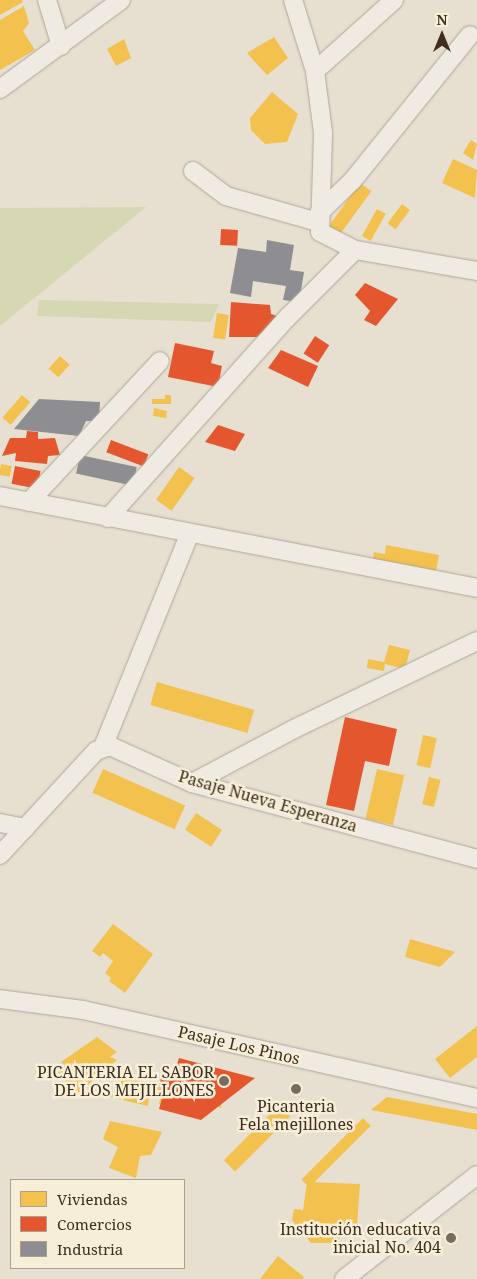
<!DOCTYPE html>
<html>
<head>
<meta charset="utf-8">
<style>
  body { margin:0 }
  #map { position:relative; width:477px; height:1279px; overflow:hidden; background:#e7e0d1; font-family:"Noto Serif",serif }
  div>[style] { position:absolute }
  .green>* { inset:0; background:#d6d7b3 }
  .homes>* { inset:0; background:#f2c14e; transform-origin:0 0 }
  .shops>* { inset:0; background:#e4572e; transform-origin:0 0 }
  .industry>* { inset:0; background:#8d8d92; transform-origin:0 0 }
  .roads { filter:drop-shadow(0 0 1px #ada599) drop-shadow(0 0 1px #ada599) }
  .street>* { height:18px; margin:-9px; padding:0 9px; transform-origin:9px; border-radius:9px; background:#efebe3 }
  .dots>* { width:14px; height:14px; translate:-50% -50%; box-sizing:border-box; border:2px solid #f7eed8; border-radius:50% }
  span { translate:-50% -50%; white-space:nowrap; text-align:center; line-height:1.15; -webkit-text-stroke:5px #f7eed8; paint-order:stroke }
  .street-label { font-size:16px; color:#3d2e20 }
  .poi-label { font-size:16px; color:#3d2e20 }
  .right { translate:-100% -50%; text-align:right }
  .legend { position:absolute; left:10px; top:1179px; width:175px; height:90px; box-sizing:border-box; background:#f7eed8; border:1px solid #ada18e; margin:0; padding:6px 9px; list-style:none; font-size:15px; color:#3d2e20 }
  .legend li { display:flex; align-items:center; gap:10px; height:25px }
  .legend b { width:25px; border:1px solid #ada18e }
  .north { position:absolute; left:417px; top:10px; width:50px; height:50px; -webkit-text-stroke:4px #f7eed8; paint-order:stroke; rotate:0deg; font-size:14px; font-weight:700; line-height:20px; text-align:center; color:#3d2e20 }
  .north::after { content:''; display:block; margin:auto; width:18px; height:22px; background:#3d2e20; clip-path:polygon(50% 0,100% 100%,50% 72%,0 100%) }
</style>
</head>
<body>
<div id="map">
  <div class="green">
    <i style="clip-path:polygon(146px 207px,5px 322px,0 326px,0 208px)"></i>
    <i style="clip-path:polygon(39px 300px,219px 304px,211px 322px,37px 316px)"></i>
  </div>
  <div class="homes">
    <i style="clip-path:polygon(0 0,22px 0,23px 2px,0 15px)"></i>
    <i style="clip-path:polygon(24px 6px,29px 23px,23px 31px,35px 50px,0 70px,0 20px)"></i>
    <i style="clip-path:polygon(274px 37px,288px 58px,267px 75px,247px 53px)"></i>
    <i style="clip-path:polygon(124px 39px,131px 58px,116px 66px,107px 49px)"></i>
    <i style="clip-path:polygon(272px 92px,298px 114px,287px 142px,265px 144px,251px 130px,250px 118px)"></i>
    <i style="clip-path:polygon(471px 140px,477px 144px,473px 160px,463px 153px)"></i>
    <i style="clip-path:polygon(453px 159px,477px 170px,475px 198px,442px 183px)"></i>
    <i style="left:360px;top:183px;width:14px;height:60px;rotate:36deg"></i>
    <i style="left:402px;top:204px;width:10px;height:24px;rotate:37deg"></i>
    <i style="left:377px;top:209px;width:10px;height:31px;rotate:29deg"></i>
    <i style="left:217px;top:313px;width:12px;height:25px;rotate:9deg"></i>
    <i style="left:60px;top:356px;width:13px;height:17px;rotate:42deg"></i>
    <i style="left:22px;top:395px;width:11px;height:30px;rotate:41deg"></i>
    <i style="clip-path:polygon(165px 395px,171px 395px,171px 404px,152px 404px,152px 399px,165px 399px)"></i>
    <i style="clip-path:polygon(154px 408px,167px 411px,166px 418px,153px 416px)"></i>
    <i style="left:1px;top:464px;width:11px;height:11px;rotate:10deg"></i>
    <i style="left:179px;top:467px;width:19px;height:40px;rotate:35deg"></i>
    <i style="clip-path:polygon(386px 545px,439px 555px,435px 576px,372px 565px,374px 552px,385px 554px)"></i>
    <i style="clip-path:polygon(389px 645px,410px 650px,405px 669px,385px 664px,384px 671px,367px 668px,368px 659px,384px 662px)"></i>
    <i style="left:157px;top:682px;width:101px;height:24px;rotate:16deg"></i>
    <i style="left:423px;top:735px;width:14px;height:31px;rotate:12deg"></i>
    <i style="left:103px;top:769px;width:90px;height:26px;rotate:24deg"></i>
    <i style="left:377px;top:769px;width:28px;height:51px;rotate:13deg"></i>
    <i style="left:429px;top:777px;width:12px;height:28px;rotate:14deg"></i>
    <i style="left:196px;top:813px;width:31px;height:20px;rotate:33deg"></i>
    <i style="clip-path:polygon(113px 924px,153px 954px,125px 993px,109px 981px,111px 978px,105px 973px,113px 961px,103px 953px,100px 957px,92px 951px)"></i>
    <i style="clip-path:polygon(410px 939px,455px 952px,440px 967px,405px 957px)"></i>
    <i style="clip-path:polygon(477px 1026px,477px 1057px,450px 1078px,435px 1059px)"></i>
    <i style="clip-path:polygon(97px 1037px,117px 1052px,110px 1057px,117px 1060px,76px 1095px,58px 1072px,65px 1065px,61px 1062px)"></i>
    <i style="clip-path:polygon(121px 1073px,150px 1085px,148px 1106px,106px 1096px,119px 1092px)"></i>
    <i style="clip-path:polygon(158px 1083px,223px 1096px,221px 1108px,212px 1105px,209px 1114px,159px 1104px,162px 1091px,153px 1089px)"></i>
    <i style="clip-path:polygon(387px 1097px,477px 1114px,477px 1130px,371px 1110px)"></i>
    <i style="left:279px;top:1105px;width:16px;height:78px;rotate:45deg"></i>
    <i style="left:363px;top:1118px;width:11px;height:87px;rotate:45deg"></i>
    <i style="clip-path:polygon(110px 1121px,162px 1132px,151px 1155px,140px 1156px,136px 1178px,109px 1168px,118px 1147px,103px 1139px)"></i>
    <i style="clip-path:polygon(307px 1182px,360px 1184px,357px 1226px,333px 1243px,311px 1243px,292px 1220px,294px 1209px,303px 1210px)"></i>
    <i style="clip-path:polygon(278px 1256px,304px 1277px,302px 1279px,260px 1279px)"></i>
  </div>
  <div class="shops">
    <i style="left:221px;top:229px;width:17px;height:16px;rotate:3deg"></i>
    <i style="clip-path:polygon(365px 283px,398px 299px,376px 326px,364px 320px,370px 311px,355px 295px)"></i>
    <i style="clip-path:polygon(231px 302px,270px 305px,271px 314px,277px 316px,266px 337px,229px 337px)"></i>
    <i style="left:315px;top:336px;width:17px;height:21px;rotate:33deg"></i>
    <i style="clip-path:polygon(175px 343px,214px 351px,211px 363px,222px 366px,218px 387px,168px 377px)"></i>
    <i style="clip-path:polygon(281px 350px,318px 366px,308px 387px,268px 368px)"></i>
    <i style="clip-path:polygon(218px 425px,245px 434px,235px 451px,205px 442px)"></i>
    <i style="clip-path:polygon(27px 431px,38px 432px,38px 439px,55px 438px,60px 455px,48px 456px,47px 464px,15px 461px,16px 453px,2px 456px,10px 438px,26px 438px)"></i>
    <i style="left:111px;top:440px;width:40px;height:13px;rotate:21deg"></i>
    <i style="left:15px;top:466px;width:26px;height:18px;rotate:11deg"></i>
    <i style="clip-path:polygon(345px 717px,397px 729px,389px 766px,365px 761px,354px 811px,326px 805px)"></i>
    <i style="clip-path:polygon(179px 1058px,255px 1078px,201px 1120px,159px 1109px,165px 1088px,159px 1087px,161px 1078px,172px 1081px)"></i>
  </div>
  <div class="industry">
    <i style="clip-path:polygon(267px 240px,294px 245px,290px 270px,304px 272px,299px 302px,283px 300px,286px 286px,253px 281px,251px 297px,230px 293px,238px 248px,266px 252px)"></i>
    <i style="clip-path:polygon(39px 399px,100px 402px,99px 421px,86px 421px,79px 436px,14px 429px)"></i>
    <i style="left:80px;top:455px;width:58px;height:19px;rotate:12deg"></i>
  </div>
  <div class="roads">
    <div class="street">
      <i style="left:47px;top:0;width:48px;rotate:73.1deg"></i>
      <i style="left:293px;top:0;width:74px;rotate:72.8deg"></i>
      <i style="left:315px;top:71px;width:63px;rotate:82.6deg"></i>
      <i style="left:323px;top:133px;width:99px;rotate:91.7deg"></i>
      <i style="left:320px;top:232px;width:39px;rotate:27deg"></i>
      <i style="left:355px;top:250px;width:124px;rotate:9.8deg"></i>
      <i style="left:315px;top:71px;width:106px;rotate:-41.9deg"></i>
      <i style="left:0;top:89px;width:150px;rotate:-36.3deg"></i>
      <i style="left:193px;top:171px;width:41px;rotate:37.1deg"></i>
      <i style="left:226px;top:196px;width:96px;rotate:15.8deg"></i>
      <i style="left:319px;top:213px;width:47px;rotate:-44.1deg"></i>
      <i style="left:353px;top:180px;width:186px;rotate:-51.1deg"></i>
      <i style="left:0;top:496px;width:486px;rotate:10.9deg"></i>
      <i style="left:29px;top:502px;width:192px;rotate:-47.1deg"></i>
      <i style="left:108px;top:518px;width:270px;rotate:-48.2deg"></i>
      <i style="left:288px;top:317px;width:95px;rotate:-45deg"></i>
      <i style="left:103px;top:747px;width:231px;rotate:-67.9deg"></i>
      <i style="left:192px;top:783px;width:115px;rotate:-27.9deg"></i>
      <i style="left:294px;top:729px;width:203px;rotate:-25.7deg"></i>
      <i style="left:0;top:823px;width:26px;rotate:11deg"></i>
      <i style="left:0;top:855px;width:142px;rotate:-47.3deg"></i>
      <i style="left:96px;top:751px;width:15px;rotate:-20deg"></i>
      <i style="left:110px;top:746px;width:90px;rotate:24.3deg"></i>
      <i style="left:192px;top:783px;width:295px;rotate:14.9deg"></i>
      <i style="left:0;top:999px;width:84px;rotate:7.5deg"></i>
      <i style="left:83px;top:1010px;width:404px;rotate:12.6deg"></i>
      <i style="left:344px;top:1279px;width:169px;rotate:-38deg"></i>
    </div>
  </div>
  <div class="dots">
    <i style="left:224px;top:1081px;background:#786c5e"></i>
    <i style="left:296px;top:1089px;background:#786c5e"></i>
    <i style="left:451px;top:1238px;background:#786c5e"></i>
  </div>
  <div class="street-label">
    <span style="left:268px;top:801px;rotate:16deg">Pasaje Nueva Esperanza</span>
    <span style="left:239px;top:1045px;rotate:13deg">Pasaje Los Pinos</span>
  </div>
  <div class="poi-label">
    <span class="right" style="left:214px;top:1081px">PICANTERIA EL SABOR<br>DE LOS MEJILLONES</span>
    <span style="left:296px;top:1115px">Picanteria<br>Fela mejillones</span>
    <span class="right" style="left:441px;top:1238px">Institución educativa<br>inicial No. 404</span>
  </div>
  <ul class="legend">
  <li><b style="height:14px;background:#f2c14e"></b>Viviendas</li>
  <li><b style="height:14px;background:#e4572e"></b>Comercios</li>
  <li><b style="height:14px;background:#8d8d92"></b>Industria</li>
  </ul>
  <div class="north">N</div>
</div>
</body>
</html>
